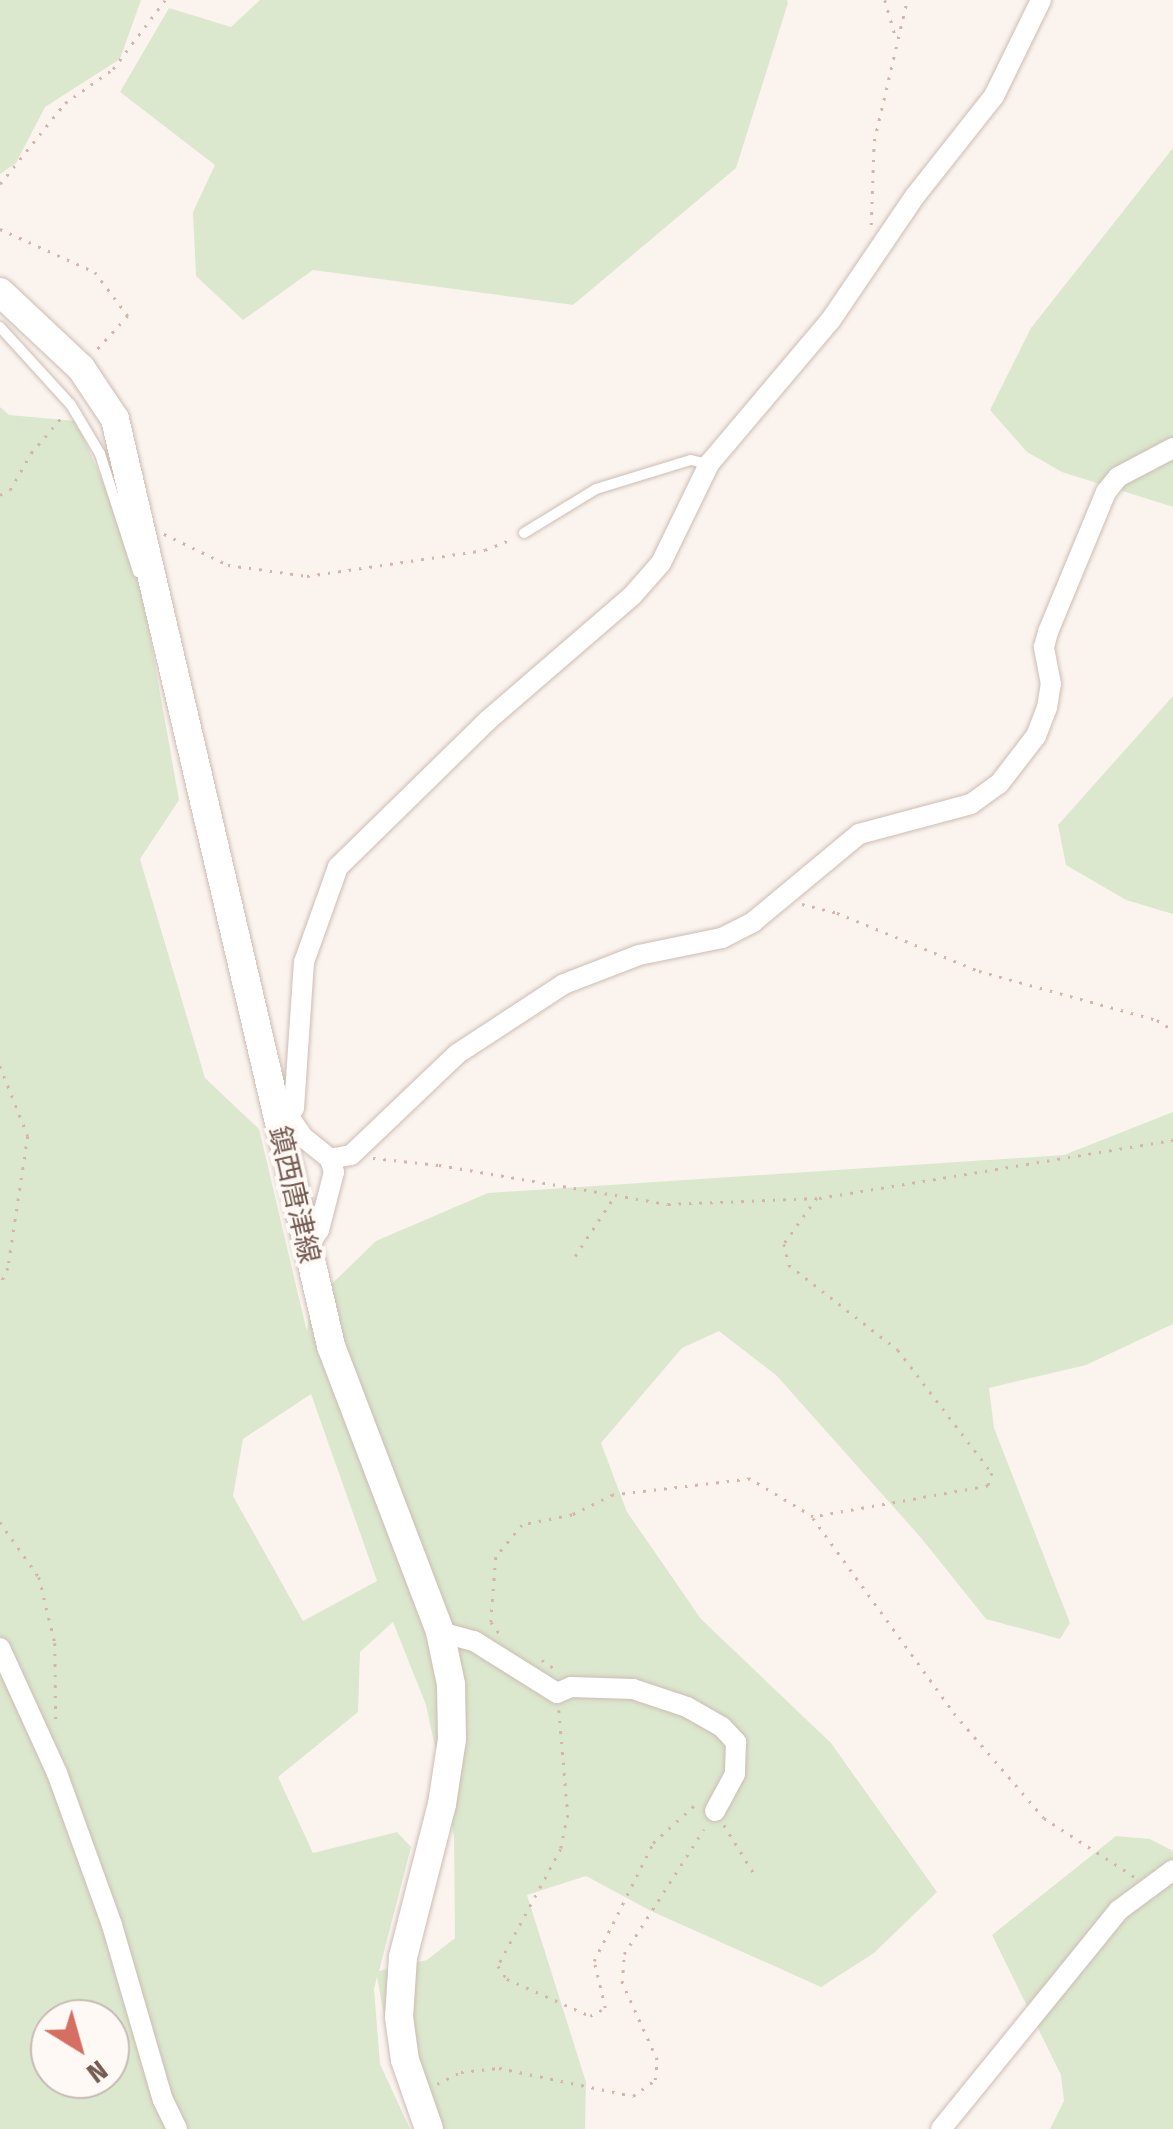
<!DOCTYPE html>
<html>
<head>
<meta charset="utf-8">
<style>
  body { margin:0 }
  #map { position:relative; width:1173px; height:2129px; overflow:hidden; background:#fbf4ee; font-family:"Fira Sans Condensed","Noto Sans JP",sans-serif }
  div>[style] { position:absolute }
  .green>* { inset:0; background:#dbe8cd }
  .path>* { height:2.5px; margin-top:-1.25px; transform-origin:0; background:repeating-linear-gradient(90deg,#d3b6ab 0 2.5px,transparent 0 10.5px) }
  .roads { filter:drop-shadow(0 0 2px #cdbcb4) drop-shadow(0 0 2px #cdbcb4) }
  .lane>* { height:10px; margin:-5px; padding:0 5px; transform-origin:5px; border-radius:5px; background:#fff }
  .street>* { height:20px; margin:-10px; padding:0 10px; transform-origin:10px; border-radius:10px; background:#fff }
  .secondary>* { height:28px; margin:-14px; padding:0 14px; transform-origin:14px; border-radius:14px; background:#fff }
  span { translate:-50% -50%; white-space:nowrap; text-align:center; line-height:1.15; -webkit-text-stroke:8px #fef9f4; paint-order:stroke }
  .street-label { font-size:28px; color:#745b52 }
  .north { position:absolute; left:30px; top:1999px; width:100px; height:100px; box-sizing:border-box; background:#fef9f4; border:2px solid #c7bab3; border-radius:50%; rotate:143deg; font-size:28px; font-weight:700; line-height:40px; text-align:center; color:#745b52 }
  .north::after { content:''; display:block; margin:auto; width:35px; height:45px; background:#d56f62; clip-path:polygon(50% 0,100% 100%,50% 72%,0 100%) }
</style>
</head>
<body>
<div id="map">
  <div class="green">
    <i style="clip-path:polygon(0 0,141px 0,120px 59px,45px 107px,16px 163px,0 174px)"></i>
    <i style="clip-path:polygon(260px 0,787px 0,788px 3px,736px 168px,573px 305px,313px 270px,243px 320px,196px 276px,193px 212px,215px 165px,120px 92px,169px 8px,231px 27px)"></i>
    <i style="clip-path:polygon(1173px 148px,1173px 507px,1062px 472px,1027px 452px,990px 410px,1031px 328px)"></i>
    <i style="clip-path:polygon(evenodd,0 407px,9px 415px,76px 421px,136px 557px,179px 800px,140px 859px,205px 1078px,259px 1129px,307px 1332px,310px 1305px,376px 1241px,488px 1193px,1064px 1155px,1173px 1112px,1173px 1324px,1086px 1365px,989px 1388px,994px 1428px,1070px 1623px,1060px 1639px,986px 1619px,922px 1539px,777px 1376px,719px 1331px,682px 1348px,601px 1443px,627px 1512px,701px 1619px,831px 1743px,937px 1892px,874px 1953px,821px 1987px,651px 1911px,586px 1876px,527px 1895px,586px 2082px,585px 2129px,426px 2129px,384px 2015px,377px 1977px,374px 1989px,380px 2064px,410px 2129px,0 2129px,0 407px,311px 1394px,377px 1581px,303px 1621px,233px 1496px,243px 1439px,311px 1394px,0 407px,393px 1622px,426px 1705px,454px 1836px,455px 1938px,427px 1960px,379px 1971px,411px 1847px,397px 1832px,313px 1853px,278px 1777px,358px 1712px,360px 1652px,393px 1622px,0 407px,50px 2019px,110px 2019px,110px 2079px,50px 2079px,50px 2019px)"></i>
    <i style="clip-path:polygon(1173px 696px,1173px 914px,1126px 900px,1066px 865px,1058px 825px)"></i>
    <i style="clip-path:polygon(1116px 1836px,1150px 1839px,1173px 1851px,1173px 2129px,1050px 2129px,1064px 2101px,1061px 2075px,992px 1935px)"></i>
  </div>
  <div class="path">
    <i style="left:885px;top:0;width:35px;rotate:74deg"></i>
    <i style="left:0;top:184px;width:104px;rotate:-51.3deg"></i>
    <i style="left:65px;top:103px;width:59px;rotate:-35.3deg"></i>
    <i style="left:113px;top:69px;width:86px;rotate:-53deg"></i>
    <i style="left:871px;top:225px;width:84px;rotate:-88deg"></i>
    <i style="left:874px;top:141px;width:145px;rotate:-76.8deg"></i>
    <i style="left:0;top:229px;width:104px;rotate:24.4deg"></i>
    <i style="left:95px;top:272px;width:55px;rotate:53.1deg"></i>
    <i style="left:128px;top:316px;width:49px;rotate:132.5deg"></i>
    <i style="left:0;top:495px;width:11px;rotate:-27deg"></i>
    <i style="left:10px;top:490px;width:43px;rotate:-60.4deg"></i>
    <i style="left:31px;top:453px;width:46px;rotate:-49.4deg"></i>
    <i style="left:164px;top:534px;width:71px;rotate:25.8deg"></i>
    <i style="left:228px;top:565px;width:80px;rotate:7.9deg"></i>
    <i style="left:307px;top:576px;width:180px;rotate:-8.3deg"></i>
    <i style="left:485px;top:550px;width:31px;rotate:-22deg"></i>
    <i style="left:802px;top:904px;width:36px;rotate:14deg"></i>
    <i style="left:837px;top:913px;width:153px;rotate:22.2deg"></i>
    <i style="left:979px;top:971px;width:185px;rotate:15.4deg"></i>
    <i style="left:1157px;top:1020px;width:19px;rotate:32deg"></i>
    <i style="left:0;top:1066px;width:75px;rotate:68.2deg"></i>
    <i style="left:28px;top:1136px;width:134px;rotate:98.6deg"></i>
    <i style="left:8px;top:1268px;width:20px;rotate:114deg"></i>
    <i style="left:373px;top:1158px;width:66px;rotate:6.1deg"></i>
    <i style="left:439px;top:1165px;width:232px;rotate:9.7deg"></i>
    <i style="left:668px;top:1204px;width:149px;rotate:-2.3deg"></i>
    <i style="left:817px;top:1198px;width:57px;rotate:125.7deg"></i>
    <i style="left:784px;top:1244px;width:22px;rotate:77deg"></i>
    <i style="left:789px;top:1265px;width:138px;rotate:37.9deg"></i>
    <i style="left:898px;top:1350px;width:155px;rotate:52.6deg"></i>
    <i style="left:992px;top:1473px;width:14px;rotate:107deg"></i>
    <i style="left:988px;top:1486px;width:178px;rotate:170deg"></i>
    <i style="left:813px;top:1517px;width:74px;rotate:-148.9deg"></i>
    <i style="left:750px;top:1479px;width:138px;rotate:173.3deg"></i>
    <i style="left:613px;top:1495px;width:46px;rotate:154deg"></i>
    <i style="left:572px;top:1515px;width:51px;rotate:168.7deg"></i>
    <i style="left:522px;top:1525px;width:41px;rotate:129.1deg"></i>
    <i style="left:496px;top:1557px;width:65px;rotate:94.4deg"></i>
    <i style="left:491px;top:1622px;width:17px;rotate:54deg"></i>
    <i style="left:819px;top:1198px;width:359px;rotate:-9.3deg"></i>
    <i style="left:575px;top:1256px;width:71px;rotate:-56.5deg"></i>
    <i style="left:813px;top:1518px;width:241px;rotate:54.1deg"></i>
    <i style="left:954px;top:1713px;width:138px;rotate:49.4deg"></i>
    <i style="left:1044px;top:1818px;width:108px;rotate:33deg"></i>
    <i style="left:0;top:1522px;width:67px;rotate:54.7deg"></i>
    <i style="left:39px;top:1577px;width:68px;rotate:76.4deg"></i>
    <i style="left:55px;top:1643px;width:83px;rotate:89.3deg"></i>
    <i style="left:542px;top:1660px;width:21px;rotate:35deg"></i>
    <i style="left:559px;top:1710px;width:105px;rotate:85.1deg"></i>
    <i style="left:568px;top:1815px;width:35px;rotate:102deg"></i>
    <i style="left:561px;top:1849px;width:133px;rotate:118.3deg"></i>
    <i style="left:498px;top:1966px;width:16px;rotate:55deg"></i>
    <i style="left:507px;top:1979px;width:91px;rotate:24deg"></i>
    <i style="left:590px;top:2016px;width:17px;rotate:-28deg"></i>
    <i style="left:605px;top:2008px;width:48px;rotate:-103.2deg"></i>
    <i style="left:594px;top:1961px;width:132px;rotate:-63.4deg"></i>
    <i style="left:653px;top:1843px;width:59px;rotate:-42.3deg"></i>
    <i style="left:724px;top:1825px;width:59px;rotate:58.2deg"></i>
    <i style="left:437px;top:2084px;width:27px;rotate:-27deg"></i>
    <i style="left:461px;top:2072px;width:38px;rotate:-6deg"></i>
    <i style="left:499px;top:2068px;width:137px;rotate:11.8deg"></i>
    <i style="left:633px;top:2096px;width:27px;rotate:-36deg"></i>
    <i style="left:655px;top:2080px;width:20px;rotate:-84deg"></i>
    <i style="left:657px;top:2060px;width:85px;rotate:-114.4deg"></i>
    <i style="left:622px;top:1983px;width:29px;rotate:-86deg"></i>
    <i style="left:624px;top:1954px;width:148px;rotate:-57.4deg"></i>
  </div>
  <div class="roads">
    <div class="lane">
      <i style="left:0;top:327px;width:105px;rotate:47.7deg"></i>
      <i style="left:71px;top:405px;width:57px;rotate:59.4deg"></i>
      <i style="left:100px;top:454px;width:124px;rotate:72.1deg"></i>
      <i style="left:524px;top:533px;width:84px;rotate:-31.4deg"></i>
      <i style="left:596px;top:489px;width:99px;rotate:-17deg"></i>
      <i style="left:691px;top:460px;width:18px;rotate:13deg"></i>
    </div>
    <div class="street">
      <i style="left:288px;top:1115px;width:9px;rotate:-49deg"></i>
      <i style="left:294px;top:1108px;width:146px;rotate:-86.1deg"></i>
      <i style="left:304px;top:962px;width:101px;rotate:-70.3deg"></i>
      <i style="left:338px;top:867px;width:209px;rotate:-44.4deg"></i>
      <i style="left:487px;top:721px;width:191px;rotate:-40.8deg"></i>
      <i style="left:632px;top:596px;width:44px;rotate:-48.7deg"></i>
      <i style="left:661px;top:563px;width:110px;rotate:-64.1deg"></i>
      <i style="left:709px;top:464px;width:187px;rotate:-49.8deg"></i>
      <i style="left:830px;top:321px;width:151px;rotate:-55.8deg"></i>
      <i style="left:915px;top:196px;width:127px;rotate:-51.7deg"></i>
      <i style="left:994px;top:96px;width:107px;rotate:-63.9deg"></i>
      <i style="left:278px;top:1117px;width:10px;rotate:-11deg"></i>
      <i style="left:288px;top:1115px;width:27px;rotate:56deg"></i>
      <i style="left:303px;top:1137px;width:35px;rotate:39deg"></i>
      <i style="left:330px;top:1159px;width:14px;rotate:73deg"></i>
      <i style="left:334px;top:1172px;width:60px;rotate:104.5deg"></i>
      <i style="left:319px;top:1230px;width:23px;rotate:124deg"></i>
      <i style="left:330px;top:1159px;width:21px;rotate:-11deg"></i>
      <i style="left:351px;top:1155px;width:146px;rotate:-43.6deg"></i>
      <i style="left:457px;top:1054px;width:128px;rotate:-33.2deg"></i>
      <i style="left:564px;top:984px;width:80px;rotate:-21.1deg"></i>
      <i style="left:639px;top:955px;width:85px;rotate:-11.6deg"></i>
      <i style="left:722px;top:938px;width:35px;rotate:-27deg"></i>
      <i style="left:753px;top:922px;width:138px;rotate:-39.7deg"></i>
      <i style="left:859px;top:834px;width:116px;rotate:-15deg"></i>
      <i style="left:971px;top:804px;width:34px;rotate:-36deg"></i>
      <i style="left:999px;top:784px;width:61px;rotate:-52.4deg"></i>
      <i style="left:1036px;top:736px;width:30px;rotate:-69deg"></i>
      <i style="left:1047px;top:708px;width:24px;rotate:-81deg"></i>
      <i style="left:1051px;top:684px;width:38px;rotate:-101deg"></i>
      <i style="left:1044px;top:647px;width:16px;rotate:-75deg"></i>
      <i style="left:1048px;top:632px;width:152px;rotate:-67.5deg"></i>
      <i style="left:1106px;top:492px;width:19px;rotate:-51deg"></i>
      <i style="left:1118px;top:477px;width:62px;rotate:-27.8deg"></i>
      <i style="left:440px;top:1632px;width:35px;rotate:15deg"></i>
      <i style="left:474px;top:1641px;width:98px;rotate:32.1deg"></i>
      <i style="left:557px;top:1693px;width:15px;rotate:-23deg"></i>
      <i style="left:571px;top:1687px;width:62px;rotate:1.8deg"></i>
      <i style="left:633px;top:1689px;width:57px;rotate:18.4deg"></i>
      <i style="left:687px;top:1707px;width:40px;rotate:29.7deg"></i>
      <i style="left:722px;top:1727px;width:21px;rotate:47deg"></i>
      <i style="left:736px;top:1742px;width:32px;rotate:92deg"></i>
      <i style="left:735px;top:1774px;width:42px;rotate:118.4deg"></i>
      <i style="left:0;top:1648px;width:137px;rotate:65.5deg"></i>
      <i style="left:57px;top:1773px;width:162px;rotate:70.1deg"></i>
      <i style="left:112px;top:1925px;width:182px;rotate:73.8deg"></i>
      <i style="left:163px;top:2100px;width:32px;rotate:64deg"></i>
      <i style="left:941px;top:2129px;width:282px;rotate:-50.9deg"></i>
      <i style="left:1119px;top:1910px;width:67px;rotate:-36.5deg"></i>
    </div>
    <div class="secondary">
      <i style="left:0;top:292px;width:111px;rotate:43.2deg"></i>
      <i style="left:81px;top:368px;width:61px;rotate:56.3deg"></i>
      <i style="left:115px;top:419px;width:952px;rotate:76.88deg"></i>
      <i style="left:331px;top:1346px;width:306px;rotate:69.1deg"></i>
      <i style="left:440px;top:1632px;width:53px;rotate:78.1deg"></i>
      <i style="left:451px;top:1684px;width:55px;rotate:89deg"></i>
      <i style="left:452px;top:1739px;width:66px;rotate:98.7deg"></i>
      <i style="left:442px;top:1804px;width:158px;rotate:104.3deg"></i>
      <i style="left:403px;top:1957px;width:60px;rotate:93.8deg"></i>
      <i style="left:399px;top:2017px;width:43px;rotate:82.1deg"></i>
      <i style="left:405px;top:2060px;width:73px;rotate:70.8deg"></i>
    </div>
  </div>
  <div class="street-label">
    <span style="left:294px;top:1195px;rotate:77deg">鎮西唐津線</span>
  </div>
  <div class="north">N</div>
</div>
</body>
</html>
